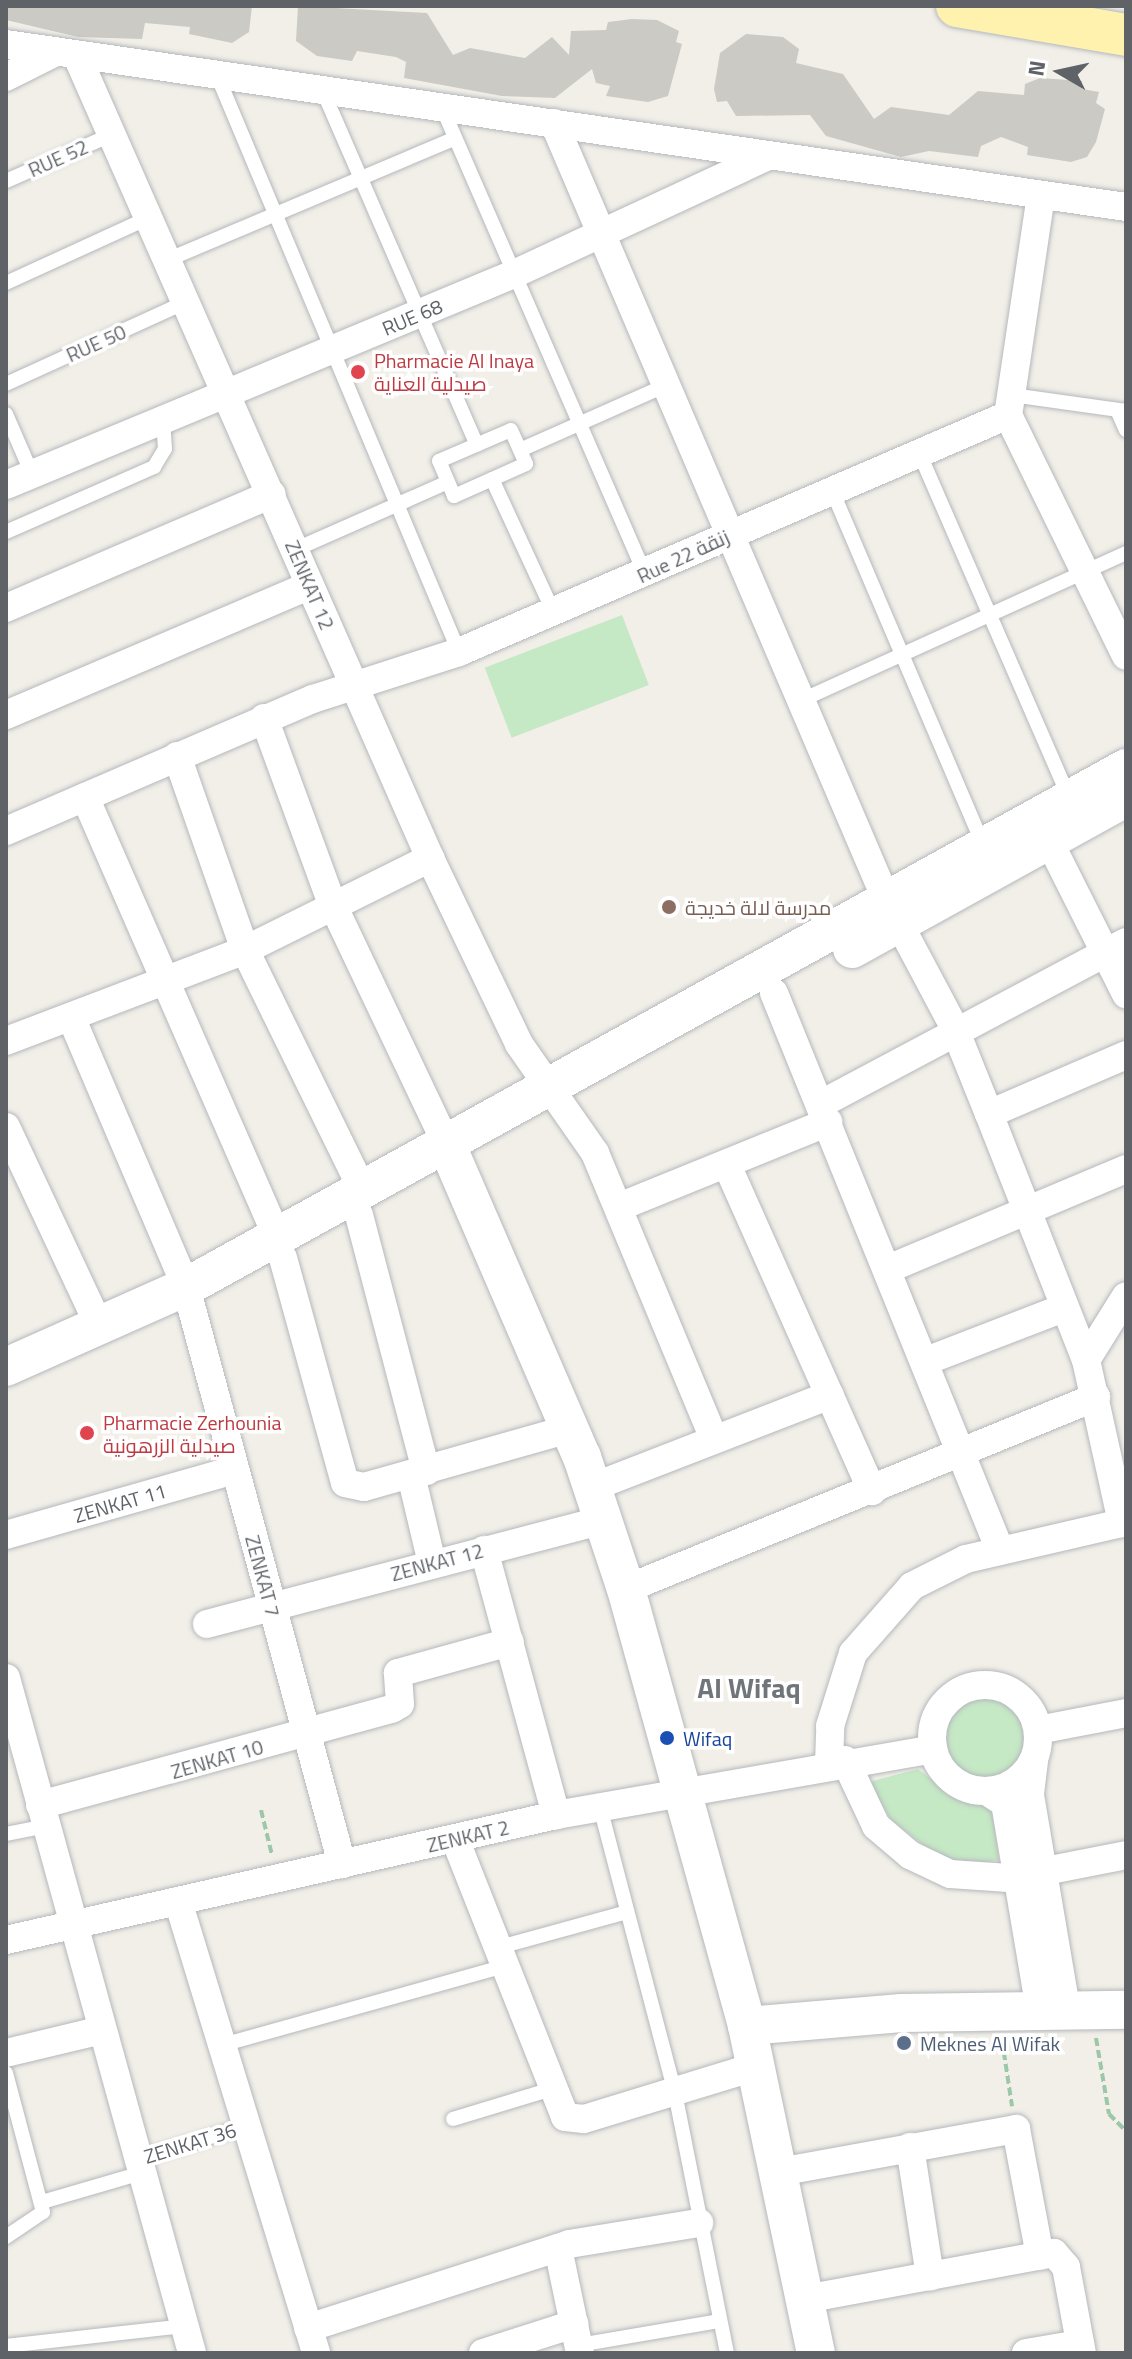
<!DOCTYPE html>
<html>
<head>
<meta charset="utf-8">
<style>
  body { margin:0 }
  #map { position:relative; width:1132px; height:2359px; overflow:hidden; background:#f1efe8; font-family:"Titillium Web",Cairo,sans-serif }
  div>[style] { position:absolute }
  .green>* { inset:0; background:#c5e8c5; transform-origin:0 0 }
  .round { border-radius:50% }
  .building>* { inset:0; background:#cccac5 }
  .path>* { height:4px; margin-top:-2px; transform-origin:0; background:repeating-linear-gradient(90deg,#9cc7a9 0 8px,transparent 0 12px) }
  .roads { filter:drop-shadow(0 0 2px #b5b8bc) drop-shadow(0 0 2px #b5b8bc) }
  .lane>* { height:14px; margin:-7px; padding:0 7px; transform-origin:7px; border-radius:7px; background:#fff }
  .street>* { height:28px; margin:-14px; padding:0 14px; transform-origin:14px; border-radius:14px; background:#fff }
  .street>.ring { margin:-14px; padding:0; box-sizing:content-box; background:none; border:28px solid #fff; border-radius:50% }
  .secondary>* { height:38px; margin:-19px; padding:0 19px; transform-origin:19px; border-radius:19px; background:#fff }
  .primary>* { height:42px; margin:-21px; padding:0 21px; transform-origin:21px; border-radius:21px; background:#fff2af }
  .dots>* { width:22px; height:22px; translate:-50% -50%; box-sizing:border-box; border:4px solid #fff; border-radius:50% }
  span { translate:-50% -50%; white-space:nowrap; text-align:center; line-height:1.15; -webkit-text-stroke:7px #fff; paint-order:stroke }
  .street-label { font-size:20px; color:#5f6368 }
  .health-label { font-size:20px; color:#be3a42 }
  .left { translate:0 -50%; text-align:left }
  .education-label { font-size:20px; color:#785e54 }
  .transit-label { font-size:20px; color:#164399 }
  .service-label { font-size:20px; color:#4e5e75 }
  .district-label { font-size:28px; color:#70757a; font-weight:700 }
  .frame { position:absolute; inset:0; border:8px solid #5f6368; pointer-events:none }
  .north { position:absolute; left:1020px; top:32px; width:80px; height:80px; -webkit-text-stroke:6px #fff; paint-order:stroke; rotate:279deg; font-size:22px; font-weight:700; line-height:32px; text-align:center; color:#5f6368 }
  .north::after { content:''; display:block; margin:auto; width:28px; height:36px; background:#5f6368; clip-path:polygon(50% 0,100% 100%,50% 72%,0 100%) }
</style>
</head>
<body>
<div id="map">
  <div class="green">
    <i style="left:622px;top:615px;width:75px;height:147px;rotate:69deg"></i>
    <i class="round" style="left:941px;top:1692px;width:90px;height:90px"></i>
    <i style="clip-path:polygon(918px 1769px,953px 1796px,992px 1807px,999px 1860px,970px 1865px,937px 1856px,891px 1820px,869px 1782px)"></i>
  </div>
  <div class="building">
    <i style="clip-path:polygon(6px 6px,252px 6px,249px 32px,232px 43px,189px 34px,190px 27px,145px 23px,142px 39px,78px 37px,6px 20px)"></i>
    <i style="clip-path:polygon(298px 6px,427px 13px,453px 55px,470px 48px,525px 58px,552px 37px,569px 55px,571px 31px,606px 30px,608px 22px,632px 19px,657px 20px,679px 31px,676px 42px,682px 44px,668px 96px,648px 102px,606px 96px,610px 86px,596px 83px,592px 69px,555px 98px,502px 96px,404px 78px,406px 62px,396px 57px,357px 51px,352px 61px,317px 56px,296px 41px)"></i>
    <i style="clip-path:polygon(746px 34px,783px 37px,799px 49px,796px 63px,843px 74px,874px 119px,891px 107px,949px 115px,978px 91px,1024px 95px,1025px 84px,1040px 78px,1082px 81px,1082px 89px,1099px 92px,1096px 103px,1105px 109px,1096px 142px,1087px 157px,1071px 162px,1027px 155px,1028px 147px,1001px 137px,981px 146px,978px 157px,929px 151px,901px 157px,826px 136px,810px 115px,736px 116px,727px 101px,717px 102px,714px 89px,720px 53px)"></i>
  </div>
  <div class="path">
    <i style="left:261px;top:1810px;width:46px;rotate:76.3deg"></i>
    <i style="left:1096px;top:2038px;width:77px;rotate:80.3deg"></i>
    <i style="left:1109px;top:2114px;width:24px;rotate:45deg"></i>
    <i style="left:1002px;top:2040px;width:67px;rotate:81.4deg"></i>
  </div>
  <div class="roads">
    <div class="lane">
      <i style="left:217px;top:75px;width:626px;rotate:67.25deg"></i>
      <i style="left:322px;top:89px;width:388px;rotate:66.5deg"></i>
      <i style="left:441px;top:105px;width:511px;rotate:66.49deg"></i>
      <i style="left:6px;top:181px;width:115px;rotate:-23.7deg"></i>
      <i style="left:167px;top:260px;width:311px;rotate:-22.9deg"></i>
      <i style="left:6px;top:283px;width:156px;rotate:-24.6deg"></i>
      <i style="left:6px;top:384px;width:198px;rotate:-24.5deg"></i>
      <i style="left:1012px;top:395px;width:115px;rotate:8deg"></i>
      <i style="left:1117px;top:410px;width:22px;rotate:66deg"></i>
      <i style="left:6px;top:414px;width:65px;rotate:66.6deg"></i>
      <i style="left:511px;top:430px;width:37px;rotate:66deg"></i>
      <i style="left:526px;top:464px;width:79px;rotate:156deg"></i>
      <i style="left:454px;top:496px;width:38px;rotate:-113deg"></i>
      <i style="left:439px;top:461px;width:78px;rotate:-23.3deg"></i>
      <i style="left:520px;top:450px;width:163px;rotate:-23.9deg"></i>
      <i style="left:918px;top:450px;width:378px;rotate:66.5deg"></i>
      <i style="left:492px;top:479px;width:145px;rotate:65.2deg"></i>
      <i style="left:831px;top:488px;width:387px;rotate:66.9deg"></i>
      <i style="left:6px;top:532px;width:162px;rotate:-23.7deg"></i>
      <i style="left:154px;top:467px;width:21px;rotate:-59deg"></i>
      <i style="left:165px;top:449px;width:26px;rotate:-94deg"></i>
      <i style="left:294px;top:550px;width:168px;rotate:-23.8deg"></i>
      <i style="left:804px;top:699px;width:354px;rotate:-24.4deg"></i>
      <i style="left:600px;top:1807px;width:296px;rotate:75.3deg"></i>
      <i style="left:675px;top:2093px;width:265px;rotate:78.7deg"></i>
      <i style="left:6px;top:1834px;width:41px;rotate:-11.3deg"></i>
      <i style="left:493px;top:1949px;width:136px;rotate:-15.4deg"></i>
      <i style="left:222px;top:2045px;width:290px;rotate:-15.6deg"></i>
      <i style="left:6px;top:2073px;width:144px;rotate:75.1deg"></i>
      <i style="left:43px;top:2212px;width:45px;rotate:146deg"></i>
      <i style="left:453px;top:2119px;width:103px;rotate:-16.9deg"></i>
      <i style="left:135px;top:2160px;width:116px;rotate:-17deg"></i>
      <i style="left:42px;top:2202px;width:100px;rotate:-16.3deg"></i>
      <i style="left:579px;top:2345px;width:142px;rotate:-9.7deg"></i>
      <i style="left:6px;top:2346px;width:178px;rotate:-6.4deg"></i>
    </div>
    <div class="street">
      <i style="left:6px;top:44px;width:1132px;rotate:8.28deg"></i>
      <i style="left:77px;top:56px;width:876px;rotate:66.24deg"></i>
      <i style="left:430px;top:858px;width:206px;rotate:64.4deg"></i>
      <i style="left:519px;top:1044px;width:133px;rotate:55.1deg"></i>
      <i style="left:595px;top:1153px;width:308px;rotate:67.4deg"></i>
      <i style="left:6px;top:77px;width:54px;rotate:-26.6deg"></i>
      <i style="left:554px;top:123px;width:844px;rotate:66.84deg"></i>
      <i style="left:886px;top:899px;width:145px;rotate:62deg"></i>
      <i style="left:954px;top:1027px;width:94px;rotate:68.1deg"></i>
      <i style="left:989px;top:1114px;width:264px;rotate:68.5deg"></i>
      <i style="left:1086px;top:1360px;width:167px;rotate:77.5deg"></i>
      <i style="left:1041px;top:195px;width:222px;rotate:98.5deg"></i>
      <i style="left:1008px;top:415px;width:268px;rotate:63.9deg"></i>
      <i style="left:6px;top:485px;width:550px;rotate:-22.56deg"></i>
      <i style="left:514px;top:274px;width:280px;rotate:-24.9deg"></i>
      <i style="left:6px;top:608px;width:289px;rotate:-23.2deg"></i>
      <i style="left:6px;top:715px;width:329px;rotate:-23.1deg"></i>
      <i style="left:264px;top:718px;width:195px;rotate:69.9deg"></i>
      <i style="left:331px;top:901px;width:266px;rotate:64.6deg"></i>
      <i style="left:177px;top:756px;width:206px;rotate:70.7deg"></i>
      <i style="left:245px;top:950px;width:266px;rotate:63.9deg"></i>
      <i style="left:85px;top:797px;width:480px;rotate:66.4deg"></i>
      <i style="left:6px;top:831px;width:334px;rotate:-23.3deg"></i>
      <i style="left:313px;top:699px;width:153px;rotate:-17.8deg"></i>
      <i style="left:459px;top:652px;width:598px;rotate:-23.35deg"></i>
      <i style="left:1048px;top:839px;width:174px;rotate:63.3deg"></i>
      <i style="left:774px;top:993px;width:601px;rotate:67.92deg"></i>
      <i style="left:71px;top:1017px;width:293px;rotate:66.9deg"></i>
      <i style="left:186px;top:1287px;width:598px;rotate:74.87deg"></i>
      <i style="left:6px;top:1041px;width:256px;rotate:-20.8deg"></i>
      <i style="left:245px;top:950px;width:207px;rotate:-26.4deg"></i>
      <i style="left:821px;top:1104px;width:345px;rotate:-28deg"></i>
      <i style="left:989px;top:1114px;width:149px;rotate:-23.3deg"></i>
      <i style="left:6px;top:1127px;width:222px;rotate:64.9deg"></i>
      <i style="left:727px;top:1165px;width:357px;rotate:66deg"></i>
      <i style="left:619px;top:1207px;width:226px;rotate:-22.1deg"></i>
      <i style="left:359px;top:1215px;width:265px;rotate:75.3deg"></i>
      <i style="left:283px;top:1258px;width:233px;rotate:74.6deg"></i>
      <i style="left:345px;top:1483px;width:19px;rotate:12deg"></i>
      <i style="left:364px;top:1487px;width:213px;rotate:-15.8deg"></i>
      <i style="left:888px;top:1269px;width:258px;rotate:-22.8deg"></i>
      <i style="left:1086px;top:1360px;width:75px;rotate:-58deg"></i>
      <i style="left:926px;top:1361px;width:147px;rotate:-21.1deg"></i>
      <i style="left:411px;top:1475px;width:90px;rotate:76.6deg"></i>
      <i style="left:593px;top:1487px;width:254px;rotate:-21.2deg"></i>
      <i style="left:6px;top:1535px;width:237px;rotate:-15.9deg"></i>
      <i style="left:484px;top:1550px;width:275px;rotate:74.8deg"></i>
      <i style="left:626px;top:1589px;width:508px;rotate:-22.22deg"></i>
      <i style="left:207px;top:1624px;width:410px;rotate:-14.7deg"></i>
      <i style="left:6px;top:1678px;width:700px;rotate:74.59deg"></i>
      <i class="ring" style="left:932px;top:1685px;width:78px;height:78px"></i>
      <i style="left:1038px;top:1730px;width:90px;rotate:-10.9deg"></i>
      <i style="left:845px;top:1760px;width:73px;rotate:64.8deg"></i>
      <i style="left:876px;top:1826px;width:45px;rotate:40.5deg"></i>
      <i style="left:910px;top:1855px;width:44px;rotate:25.4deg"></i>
      <i style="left:950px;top:1874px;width:59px;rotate:3.9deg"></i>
      <i style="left:1009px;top:1878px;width:119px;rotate:-11.1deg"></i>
      <i style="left:1034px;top:1761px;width:34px;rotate:97deg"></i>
      <i style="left:1030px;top:1795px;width:221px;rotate:80.4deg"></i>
      <i style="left:829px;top:1764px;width:38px;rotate:-88deg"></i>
      <i style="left:830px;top:1726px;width:77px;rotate:-72.5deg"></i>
      <i style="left:853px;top:1653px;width:89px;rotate:-48.6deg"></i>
      <i style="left:912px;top:1586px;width:60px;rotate:-26.6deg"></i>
      <i style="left:966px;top:1559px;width:164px;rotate:-13deg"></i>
      <i style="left:988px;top:1792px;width:20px;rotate:33deg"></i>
      <i style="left:1005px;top:1803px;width:215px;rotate:80.4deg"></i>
      <i style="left:40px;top:1805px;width:365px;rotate:-15.3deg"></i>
      <i style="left:392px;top:1709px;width:9px;rotate:-32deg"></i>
      <i style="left:400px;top:1704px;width:31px;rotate:-94deg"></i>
      <i style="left:398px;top:1673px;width:116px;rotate:-15.5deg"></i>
      <i style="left:455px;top:1839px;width:299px;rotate:68.4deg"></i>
      <i style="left:565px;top:2117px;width:19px;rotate:6deg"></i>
      <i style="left:584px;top:2119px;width:181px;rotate:-17deg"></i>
      <i style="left:178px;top:1901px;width:473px;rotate:73deg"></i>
      <i style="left:6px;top:1940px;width:564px;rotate:-12.8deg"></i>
      <i style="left:556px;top:1815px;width:383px;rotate:-9.9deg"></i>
      <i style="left:6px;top:2053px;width:95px;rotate:-13.4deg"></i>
      <i style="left:910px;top:2147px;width:131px;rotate:81.2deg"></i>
      <i style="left:779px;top:2172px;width:241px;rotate:-10.3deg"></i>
      <i style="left:1016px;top:2129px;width:129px;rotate:79.3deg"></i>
      <i style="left:558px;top:2248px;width:107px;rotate:78.2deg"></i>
      <i style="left:805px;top:2299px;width:253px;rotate:-10.5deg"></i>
      <i style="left:1054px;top:2253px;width:18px;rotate:49deg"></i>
      <i style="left:1066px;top:2267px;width:87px;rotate:79.5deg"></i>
      <i style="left:308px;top:2328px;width:274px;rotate:-17.8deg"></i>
      <i style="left:569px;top:2244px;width:132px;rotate:-9.2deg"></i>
      <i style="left:483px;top:2353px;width:96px;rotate:-17.7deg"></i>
      <i style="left:1026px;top:2353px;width:55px;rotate:-9.5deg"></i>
    </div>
    <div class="secondary">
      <i style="left:852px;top:949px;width:313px;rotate:-28.9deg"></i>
      <i style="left:445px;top:1141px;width:344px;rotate:66.6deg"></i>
      <i style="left:582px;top:1457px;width:139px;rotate:71.6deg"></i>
      <i style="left:626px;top:1589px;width:453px;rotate:74.5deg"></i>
      <i style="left:747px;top:2026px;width:334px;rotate:78.1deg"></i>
      <i style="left:6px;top:1367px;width:197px;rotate:-24deg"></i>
      <i style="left:186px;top:1287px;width:1074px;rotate:-28.9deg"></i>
      <i style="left:747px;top:2026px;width:155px;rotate:-4.8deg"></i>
      <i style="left:901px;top:2013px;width:225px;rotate:-0.8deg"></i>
    </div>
    <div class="primary">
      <i style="left:957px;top:6px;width:171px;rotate:9.7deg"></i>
    </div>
  </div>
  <div class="dots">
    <i style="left:358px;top:372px;background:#e0444e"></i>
    <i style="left:669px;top:907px;background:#8d6e63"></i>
    <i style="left:87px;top:1433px;background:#e0444e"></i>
    <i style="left:667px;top:1738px;background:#1a4fb4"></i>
    <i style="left:904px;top:2043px;background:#5c6f8a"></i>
  </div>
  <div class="street-label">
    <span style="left:58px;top:158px;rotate:-24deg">RUE 52</span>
    <span style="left:412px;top:317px;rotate:-23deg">RUE 68</span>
    <span style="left:96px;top:343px;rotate:-24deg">RUE 50</span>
    <span style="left:683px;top:556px;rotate:-25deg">Rue 22 زنقة</span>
    <span style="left:310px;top:585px;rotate:67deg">ZENKAT 12</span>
    <span style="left:120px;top:1503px;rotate:-16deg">ZENKAT 11</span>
    <span style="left:437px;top:1562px;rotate:-15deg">ZENKAT 12</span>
    <span style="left:263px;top:1576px;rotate:75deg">ZENKAT 7</span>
    <span style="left:217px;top:1759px;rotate:-16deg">ZENKAT 10</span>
    <span style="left:468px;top:1836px;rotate:-13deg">ZENKAT 2</span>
    <span style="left:190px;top:2143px;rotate:-17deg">ZENKAT 36</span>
  </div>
  <div class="health-label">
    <span class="left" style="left:374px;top:372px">Pharmacie Al Inaya<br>صيدلية العناية</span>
    <span class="left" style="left:103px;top:1434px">Pharmacie Zerhounia<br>صيدلية الزرهونية</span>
  </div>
  <div class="education-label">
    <span class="left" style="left:685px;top:907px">مدرسة لالة خديجة</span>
  </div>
  <div class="transit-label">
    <span class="left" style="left:683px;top:1738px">Wifaq</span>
  </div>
  <div class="service-label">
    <span class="left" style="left:920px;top:2043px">Meknes Al Wifak</span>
  </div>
  <div class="district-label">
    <span style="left:749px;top:1688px">Al Wifaq</span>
  </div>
  <div class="frame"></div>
  <div class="north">N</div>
</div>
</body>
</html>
